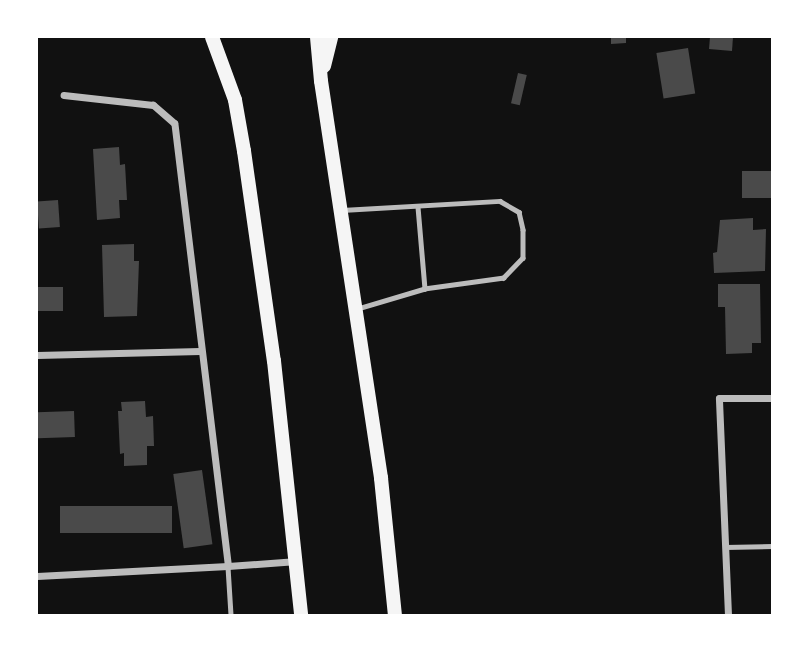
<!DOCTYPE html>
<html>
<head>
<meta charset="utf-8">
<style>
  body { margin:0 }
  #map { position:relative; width:809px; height:652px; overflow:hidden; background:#111; font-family:"Asap Condensed",sans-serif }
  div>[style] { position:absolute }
  .building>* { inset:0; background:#4a4a4a; transform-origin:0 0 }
  .service>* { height:4.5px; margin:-2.25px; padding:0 2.25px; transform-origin:2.25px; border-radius:2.25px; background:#bcbcbc }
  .minor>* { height:7px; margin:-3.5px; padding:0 3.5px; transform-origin:3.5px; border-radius:3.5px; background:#bcbcbc }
  .primary>* { height:14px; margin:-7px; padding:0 7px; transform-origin:7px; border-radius:7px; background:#f5f5f5 }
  span { translate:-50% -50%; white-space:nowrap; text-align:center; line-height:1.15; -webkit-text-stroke:5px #fff; paint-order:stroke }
  .frame { position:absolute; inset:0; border:38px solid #fff; pointer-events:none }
</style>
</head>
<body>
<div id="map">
  <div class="building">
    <i style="clip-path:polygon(611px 37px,626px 37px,626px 43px,611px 44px)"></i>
    <i style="clip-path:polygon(710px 37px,733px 37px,732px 51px,709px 49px)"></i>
    <i style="left:688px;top:48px;width:46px;height:32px;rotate:81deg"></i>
    <i style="left:518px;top:73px;width:9px;height:31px;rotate:13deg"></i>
    <i style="clip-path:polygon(119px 147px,120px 165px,125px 164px,127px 200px,119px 200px,120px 218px,97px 220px,93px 149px)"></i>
    <i style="left:772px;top:171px;width:27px;height:30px;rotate:90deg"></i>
    <i style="left:58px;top:200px;width:27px;height:21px;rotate:86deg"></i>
    <i style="clip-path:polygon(753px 218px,753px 230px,766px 229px,765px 271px,714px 273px,713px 253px,717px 252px,720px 220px)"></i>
    <i style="clip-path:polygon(134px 244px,134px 261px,139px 261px,137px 316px,104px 317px,102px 245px)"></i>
    <i style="clip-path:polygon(718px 284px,760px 284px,761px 343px,752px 343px,752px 353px,726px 354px,725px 307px,718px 307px)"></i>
    <i style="left:63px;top:287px;width:24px;height:26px;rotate:90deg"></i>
    <i style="clip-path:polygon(145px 401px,146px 417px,153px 416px,154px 446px,147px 446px,147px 465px,124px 466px,124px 453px,120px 454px,118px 411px,122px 411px,121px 402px)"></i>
    <i style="left:74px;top:411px;width:26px;height:37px;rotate:88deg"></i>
    <i style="left:202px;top:470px;width:75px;height:29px;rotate:82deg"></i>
    <i style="left:172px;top:506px;width:27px;height:112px;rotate:90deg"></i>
  </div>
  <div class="service">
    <i style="left:418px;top:207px;width:82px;rotate:85.1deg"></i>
    <i style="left:342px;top:210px;width:158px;rotate:-3.3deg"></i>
    <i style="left:500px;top:201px;width:22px;rotate:30deg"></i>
    <i style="left:519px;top:212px;width:18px;rotate:77deg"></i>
    <i style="left:523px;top:230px;width:28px;rotate:90deg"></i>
    <i style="left:523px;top:258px;width:28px;rotate:134deg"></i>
    <i style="left:504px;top:278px;width:80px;rotate:172.1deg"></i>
    <i style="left:425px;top:289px;width:70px;rotate:163.4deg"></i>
    <i style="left:725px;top:547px;width:47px;rotate:-1.2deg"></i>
    <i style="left:228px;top:567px;width:48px;rotate:86.4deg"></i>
  </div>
  <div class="minor">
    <i style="left:37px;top:355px;width:163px;rotate:-1.4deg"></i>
    <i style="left:228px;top:566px;width:69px;rotate:-4.1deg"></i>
    <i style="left:37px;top:576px;width:191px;rotate:-3deg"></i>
    <i style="left:228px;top:566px;width:446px;rotate:-96.9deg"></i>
    <i style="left:174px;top:123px;width:28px;rotate:-139deg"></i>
    <i style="left:153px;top:105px;width:90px;rotate:-173.6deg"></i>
    <i style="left:728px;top:615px;width:217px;rotate:-92.4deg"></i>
    <i style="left:719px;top:398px;width:53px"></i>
  </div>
  <div class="primary">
    <i style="left:212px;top:37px;width:67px;rotate:69.9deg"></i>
    <i style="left:235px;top:100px;width:52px;rotate:80deg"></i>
    <i style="left:244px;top:151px;width:212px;rotate:81.9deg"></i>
    <i style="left:274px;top:361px;width:255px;rotate:83.9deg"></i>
    <i style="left:317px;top:37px;width:44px;rotate:84.8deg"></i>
    <i style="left:321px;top:81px;width:402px;rotate:81.4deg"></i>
    <i style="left:381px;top:478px;width:138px;rotate:84.2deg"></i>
    <i style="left:324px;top:66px;width:30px;rotate:-76deg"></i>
  </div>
  <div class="frame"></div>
</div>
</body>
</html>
